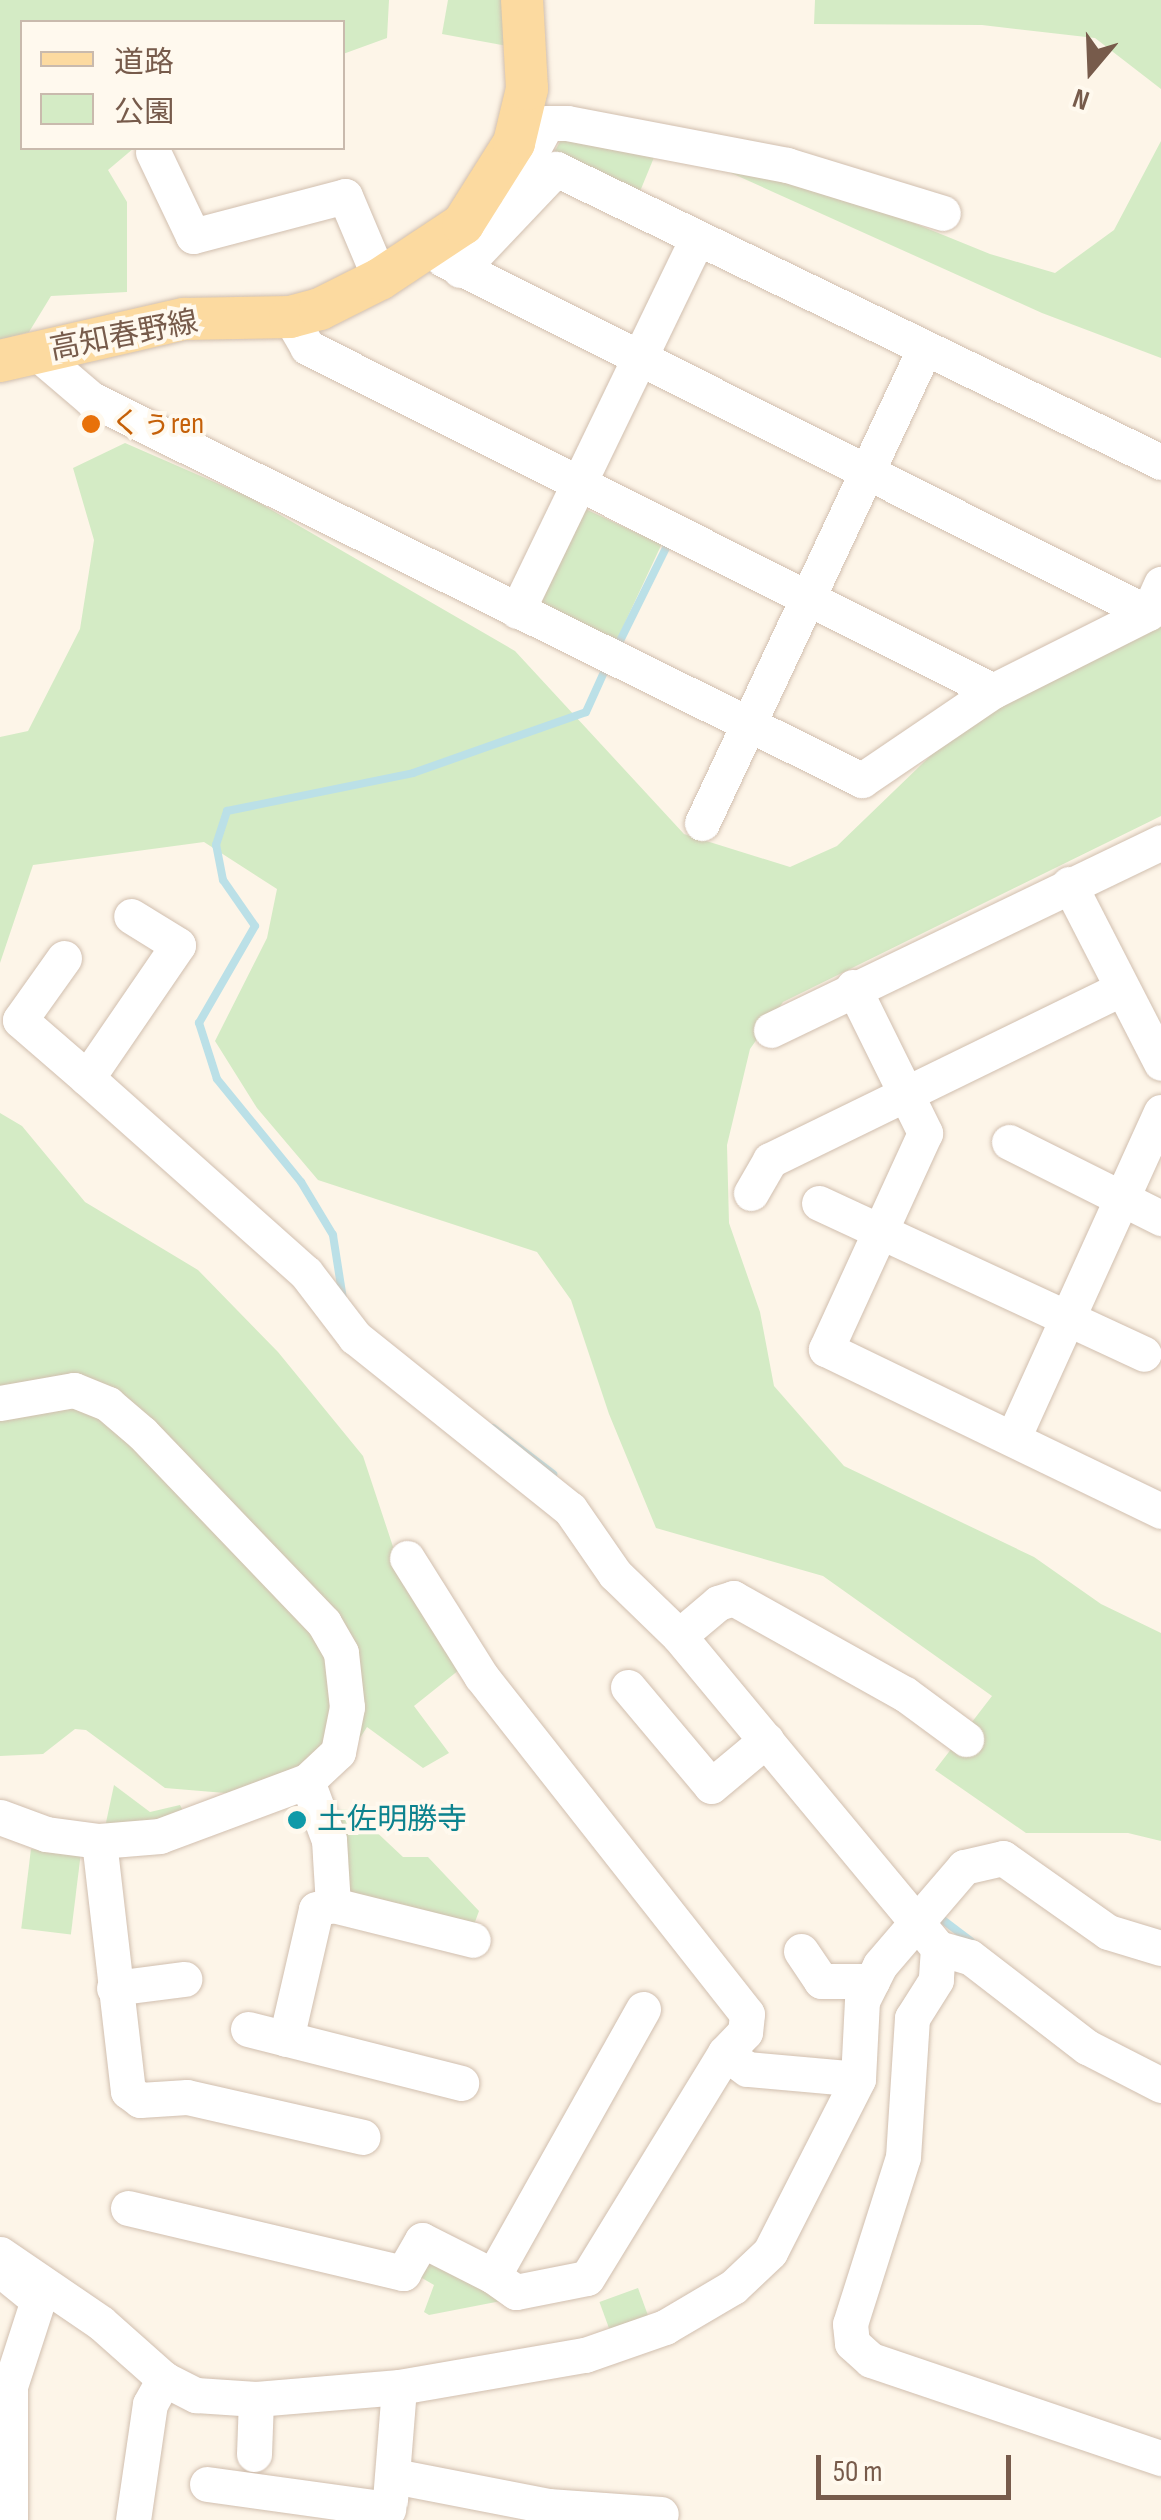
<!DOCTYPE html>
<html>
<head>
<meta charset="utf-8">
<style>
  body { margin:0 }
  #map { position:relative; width:1161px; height:2520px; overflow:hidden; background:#fdf5e8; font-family:"Sofia Sans Condensed","Noto Sans JP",sans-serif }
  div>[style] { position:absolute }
  .green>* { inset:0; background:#d4ebc5; transform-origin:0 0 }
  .stream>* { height:8px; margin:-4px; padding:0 4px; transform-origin:4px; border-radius:4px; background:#bbe0e7 }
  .roads { filter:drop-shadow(0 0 2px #d1bfaf) drop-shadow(0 0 2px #d1bfaf) }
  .minor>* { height:35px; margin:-17.5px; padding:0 17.5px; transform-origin:17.5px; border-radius:17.5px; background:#fff }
  .major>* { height:42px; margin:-21px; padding:0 21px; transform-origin:21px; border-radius:21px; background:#fcdaa0 }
  .dots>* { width:28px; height:28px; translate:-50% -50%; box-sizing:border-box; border:5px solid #fff9ee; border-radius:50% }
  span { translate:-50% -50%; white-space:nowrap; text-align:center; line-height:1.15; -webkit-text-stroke:8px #fff9ee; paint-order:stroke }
  .street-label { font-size:30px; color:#775b4b }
  .food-label { font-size:30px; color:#c56008 }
  .left { translate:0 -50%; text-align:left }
  .culture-label { font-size:30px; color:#0d838f }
  .legend { position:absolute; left:20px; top:20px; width:325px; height:130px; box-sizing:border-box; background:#fff9ee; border:2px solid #c9baad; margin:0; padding:12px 18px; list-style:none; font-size:30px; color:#775b4b }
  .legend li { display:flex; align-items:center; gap:20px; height:50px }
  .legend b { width:50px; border:2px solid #c9baad }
  .north { position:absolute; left:1041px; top:20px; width:100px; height:100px; -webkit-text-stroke:8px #fff9ee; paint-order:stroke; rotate:199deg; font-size:28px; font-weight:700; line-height:40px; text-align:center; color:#775b4b }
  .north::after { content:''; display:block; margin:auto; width:35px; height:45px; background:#775b4b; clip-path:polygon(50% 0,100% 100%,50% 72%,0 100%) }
  .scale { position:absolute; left:816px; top:2455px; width:195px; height:45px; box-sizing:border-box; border:5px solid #775b4b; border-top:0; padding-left:12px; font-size:30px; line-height:35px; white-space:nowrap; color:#775b4b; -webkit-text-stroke:8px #fff9ee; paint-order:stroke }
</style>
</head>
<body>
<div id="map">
  <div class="green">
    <i style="clip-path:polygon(0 0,389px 0,387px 38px,343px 54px,342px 22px,22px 22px,22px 148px,134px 148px,108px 170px,127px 202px,127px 292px,51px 296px,29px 332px,0 340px)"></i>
    <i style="clip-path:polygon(448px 0,509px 0,513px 47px,442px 34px)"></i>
    <i style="clip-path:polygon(815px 0,1161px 0,1161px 89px,1095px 38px,982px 25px,814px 24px)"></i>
    <i style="clip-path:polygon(563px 136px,655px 155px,636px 201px,550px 160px)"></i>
    <i style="clip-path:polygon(1161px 141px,1161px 358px,1042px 313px,720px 168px,793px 174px,990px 254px,1055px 273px,1114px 230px)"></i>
    <i style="clip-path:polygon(125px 443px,251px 498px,515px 651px,684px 834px,790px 867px,837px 846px,952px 735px,1161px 616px,1161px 816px,783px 1002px,750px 1049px,727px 1145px,729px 1223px,760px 1312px,774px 1386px,844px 1466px,1034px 1557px,1101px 1604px,1161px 1633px,1161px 1841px,1128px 1833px,1026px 1833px,935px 1770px,992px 1696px,823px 1576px,656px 1528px,609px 1414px,571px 1300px,537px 1252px,318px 1180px,257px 1108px,215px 1041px,267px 938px,277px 889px,204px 842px,33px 865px,0 963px,0 737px,28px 731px,80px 629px,94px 540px,73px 468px)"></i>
    <i style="left:579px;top:506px;width:91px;height:109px;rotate:25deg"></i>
    <i style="clip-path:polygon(0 1113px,22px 1126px,85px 1202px,198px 1270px,278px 1352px,363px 1456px,405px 1583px,459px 1670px,414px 1706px,449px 1753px,423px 1768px,367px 1727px,329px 1786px,315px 1773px,237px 1794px,165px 1788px,86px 1730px,75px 1729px,43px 1754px,0 1756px)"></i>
    <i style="clip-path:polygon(114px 1785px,150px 1812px,180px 1805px,187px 1818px,104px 1832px)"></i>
    <i style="clip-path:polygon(325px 1809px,353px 1810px,403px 1857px,428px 1857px,479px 1911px,471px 1933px,339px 1901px)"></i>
    <i style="left:31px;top:1849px;width:50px;height:80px;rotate:7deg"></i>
    <i style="clip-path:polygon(425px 2247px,511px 2299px,429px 2315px,424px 2312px,434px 2285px,410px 2271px)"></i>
    <i style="left:638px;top:2288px;width:37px;height:41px;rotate:70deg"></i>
  </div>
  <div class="stream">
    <i style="left:618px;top:645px;width:113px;rotate:-63.7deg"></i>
    <i style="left:668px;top:544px;width:6px;rotate:-149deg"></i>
    <i style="left:343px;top:1299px;width:65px;rotate:-98.9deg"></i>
    <i style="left:333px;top:1235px;width:62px;rotate:-121.1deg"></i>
    <i style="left:301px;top:1182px;width:133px;rotate:-129.2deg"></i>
    <i style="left:217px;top:1079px;width:59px;rotate:-107.8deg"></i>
    <i style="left:199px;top:1023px;width:112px;rotate:-60deg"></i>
    <i style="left:255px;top:926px;width:56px;rotate:-124.8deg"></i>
    <i style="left:223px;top:880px;width:36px;rotate:-101deg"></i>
    <i style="left:216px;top:845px;width:36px;rotate:-72deg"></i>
    <i style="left:227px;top:811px;width:190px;rotate:-11.5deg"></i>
    <i style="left:413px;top:773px;width:183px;rotate:-19.4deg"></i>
    <i style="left:586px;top:712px;width:46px;rotate:-65.7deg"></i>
    <i style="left:493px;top:1428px;width:76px;rotate:37.5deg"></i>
    <i style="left:939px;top:1917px;width:40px;rotate:37deg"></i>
  </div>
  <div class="roads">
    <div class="minor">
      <i style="left:153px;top:152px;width:93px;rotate:64.5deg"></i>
      <i style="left:193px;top:236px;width:157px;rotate:-14.7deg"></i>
      <i style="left:345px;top:196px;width:90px;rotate:67.1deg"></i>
      <i style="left:512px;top:187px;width:73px;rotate:-61.3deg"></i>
      <i style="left:547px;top:123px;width:20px"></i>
      <i style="left:567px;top:123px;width:224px;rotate:10.8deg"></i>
      <i style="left:787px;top:165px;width:163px;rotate:17.1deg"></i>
      <i style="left:443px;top:259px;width:789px;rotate:26.66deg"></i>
      <i style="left:460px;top:270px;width:139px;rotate:-46.5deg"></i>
      <i style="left:556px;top:169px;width:672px;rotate:25.84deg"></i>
      <i style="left:290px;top:317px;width:34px;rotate:60deg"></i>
      <i style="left:307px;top:347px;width:767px;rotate:26.63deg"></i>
      <i style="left:37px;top:353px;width:71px;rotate:40.4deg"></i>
      <i style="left:91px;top:399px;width:860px;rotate:26.3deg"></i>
      <i style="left:862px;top:780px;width:158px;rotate:-34.2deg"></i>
      <i style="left:993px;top:691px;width:174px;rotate:-26.7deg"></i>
      <i style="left:1148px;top:613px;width:32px;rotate:-66deg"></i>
      <i style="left:517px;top:611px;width:414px;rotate:-64.2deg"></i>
      <i style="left:702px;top:823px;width:523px;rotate:-64.86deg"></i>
      <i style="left:1069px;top:884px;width:201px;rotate:62.8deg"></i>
      <i style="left:64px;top:958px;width:76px;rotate:125.4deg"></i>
      <i style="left:20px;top:1020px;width:89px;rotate:40.9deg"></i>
      <i style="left:87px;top:1078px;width:161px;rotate:-55.6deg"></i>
      <i style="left:178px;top:945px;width:55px;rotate:-148.3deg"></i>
      <i style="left:853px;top:987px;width:163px;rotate:63.7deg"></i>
      <i style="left:925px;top:1133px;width:238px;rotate:114.6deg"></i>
      <i style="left:826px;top:1349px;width:372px;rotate:25.8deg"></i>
      <i style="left:771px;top:1030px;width:433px;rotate:-25.7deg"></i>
      <i style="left:87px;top:1078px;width:293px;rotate:41.7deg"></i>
      <i style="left:306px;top:1273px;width:81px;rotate:52.6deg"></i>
      <i style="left:355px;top:1337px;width:275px;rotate:38.7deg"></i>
      <i style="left:570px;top:1509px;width:79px;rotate:55.3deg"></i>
      <i style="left:615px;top:1574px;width:89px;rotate:44.1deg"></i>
      <i style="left:679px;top:1636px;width:405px;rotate:50.3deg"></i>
      <i style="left:938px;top:1948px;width:32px;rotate:94deg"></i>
      <i style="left:936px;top:1980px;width:45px;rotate:122.3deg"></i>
      <i style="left:912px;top:2018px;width:139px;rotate:93.7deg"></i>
      <i style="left:903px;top:2157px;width:175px;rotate:107.6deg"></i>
      <i style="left:850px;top:2324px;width:19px;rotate:84deg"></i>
      <i style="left:852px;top:2343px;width:25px;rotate:42deg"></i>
      <i style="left:871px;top:2360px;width:306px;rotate:18.7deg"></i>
      <i style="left:1009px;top:1142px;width:170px;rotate:26.6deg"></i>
      <i style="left:751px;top:1193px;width:38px;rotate:-60deg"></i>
      <i style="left:770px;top:1160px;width:390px;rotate:-26deg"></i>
      <i style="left:819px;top:1203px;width:358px;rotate:24.9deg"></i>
      <i style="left:0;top:1403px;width:75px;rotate:-10deg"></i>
      <i style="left:74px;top:1390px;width:37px;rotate:22deg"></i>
      <i style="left:108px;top:1404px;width:45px;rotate:40.5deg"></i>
      <i style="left:142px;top:1433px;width:263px;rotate:46.2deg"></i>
      <i style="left:324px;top:1623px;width:34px;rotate:60deg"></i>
      <i style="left:341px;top:1653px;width:54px;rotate:83.7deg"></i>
      <i style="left:347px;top:1707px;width:46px;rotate:101.3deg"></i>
      <i style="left:338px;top:1752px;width:42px;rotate:136.9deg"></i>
      <i style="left:307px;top:1781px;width:157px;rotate:159.5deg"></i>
      <i style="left:160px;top:1836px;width:61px;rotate:175.3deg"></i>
      <i style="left:99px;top:1841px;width:53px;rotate:-172.5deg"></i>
      <i style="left:46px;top:1834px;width:49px;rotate:-159.7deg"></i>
      <i style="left:1013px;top:1438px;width:358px;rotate:-65.6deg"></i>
      <i style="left:407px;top:1558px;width:139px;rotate:57.9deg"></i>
      <i style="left:481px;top:1676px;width:430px;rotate:51.8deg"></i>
      <i style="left:747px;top:2014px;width:18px;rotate:96deg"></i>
      <i style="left:745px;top:2032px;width:29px;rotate:134deg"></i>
      <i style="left:679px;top:1636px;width:51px;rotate:-40.2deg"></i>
      <i style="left:718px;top:1603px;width:16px;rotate:-18deg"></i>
      <i style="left:733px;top:1598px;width:197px;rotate:29.2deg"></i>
      <i style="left:905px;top:1694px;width:76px;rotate:36.4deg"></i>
      <i style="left:628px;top:1687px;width:129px;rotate:50deg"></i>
      <i style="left:711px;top:1786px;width:72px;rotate:-39.9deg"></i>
      <i style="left:307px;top:1781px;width:63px;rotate:69.6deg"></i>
      <i style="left:329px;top:1840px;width:65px;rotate:86.5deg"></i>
      <i style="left:99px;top:1841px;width:252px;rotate:83.4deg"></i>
      <i style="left:128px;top:2091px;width:15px;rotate:37deg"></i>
      <i style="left:140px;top:2100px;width:47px;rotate:-3.7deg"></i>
      <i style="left:187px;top:2097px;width:180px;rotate:12.8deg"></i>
      <i style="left:938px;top:1948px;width:33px;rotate:16deg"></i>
      <i style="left:970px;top:1957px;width:148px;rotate:37.6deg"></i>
      <i style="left:1087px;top:2047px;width:83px;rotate:27.2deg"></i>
      <i style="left:801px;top:1951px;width:36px;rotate:56deg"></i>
      <i style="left:821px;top:1981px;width:51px"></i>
      <i style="left:114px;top:1988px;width:71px;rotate:-7.3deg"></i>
      <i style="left:643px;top:2009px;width:306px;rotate:119.3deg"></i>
      <i style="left:493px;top:2276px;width:28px;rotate:35deg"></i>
      <i style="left:516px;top:2292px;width:72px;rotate:-11.2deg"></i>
      <i style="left:587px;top:2278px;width:264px;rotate:-58.5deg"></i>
      <i style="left:725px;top:2053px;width:27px;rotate:36deg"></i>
      <i style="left:747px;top:2069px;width:111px;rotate:5.1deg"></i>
      <i style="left:248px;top:2029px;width:220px;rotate:14.2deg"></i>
      <i style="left:286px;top:2039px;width:133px;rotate:-77deg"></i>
      <i style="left:316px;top:1909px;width:17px;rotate:-13deg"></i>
      <i style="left:333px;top:1905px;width:144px;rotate:14deg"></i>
      <i style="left:128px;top:2208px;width:283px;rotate:13.3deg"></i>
      <i style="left:403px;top:2273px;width:38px;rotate:-60deg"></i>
      <i style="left:422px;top:2240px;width:80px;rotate:26.9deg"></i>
      <i style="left:0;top:2254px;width:122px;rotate:34.3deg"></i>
      <i style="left:101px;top:2323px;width:84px;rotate:41.6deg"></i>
      <i style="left:164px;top:2379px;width:36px;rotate:27deg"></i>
      <i style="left:196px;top:2395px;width:60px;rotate:3.8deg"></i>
      <i style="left:256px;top:2399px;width:144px;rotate:-4.8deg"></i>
      <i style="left:399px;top:2387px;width:189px;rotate:-9.8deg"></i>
      <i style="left:585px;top:2355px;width:85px;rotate:-19.3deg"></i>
      <i style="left:665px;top:2327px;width:79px;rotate:-30.5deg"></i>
      <i style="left:733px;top:2287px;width:51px;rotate:-43.4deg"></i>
      <i style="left:770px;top:2252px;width:194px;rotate:-63deg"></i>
      <i style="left:858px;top:2079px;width:78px;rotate:-87.1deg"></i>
      <i style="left:862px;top:2001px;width:40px;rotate:-63.4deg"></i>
      <i style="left:880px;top:1965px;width:129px;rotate:-49.4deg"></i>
      <i style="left:964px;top:1867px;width:40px;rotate:-13deg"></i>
      <i style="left:1003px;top:1858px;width:128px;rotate:35.2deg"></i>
      <i style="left:1108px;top:1932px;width:55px;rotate:16.8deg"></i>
      <i style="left:8px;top:2276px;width:38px;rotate:39deg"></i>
      <i style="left:38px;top:2300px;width:90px;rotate:108deg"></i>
      <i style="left:10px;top:2386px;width:134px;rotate:90deg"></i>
      <i style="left:254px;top:2454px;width:55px;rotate:-87.9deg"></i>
      <i style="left:394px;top:2476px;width:157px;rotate:11deg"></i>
      <i style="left:548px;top:2506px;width:113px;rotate:4deg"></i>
      <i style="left:207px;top:2484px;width:183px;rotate:7.9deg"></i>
      <i style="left:390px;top:2500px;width:113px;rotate:-85.4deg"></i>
      <i style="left:133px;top:2520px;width:117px;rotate:-81.7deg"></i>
      <i style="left:150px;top:2404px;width:29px;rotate:-61deg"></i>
    </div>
    <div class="major">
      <i style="left:0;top:361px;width:189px;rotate:-12.9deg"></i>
      <i style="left:184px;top:319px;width:106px;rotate:-1.1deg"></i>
      <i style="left:290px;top:317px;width:31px;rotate:-15deg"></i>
      <i style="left:320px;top:309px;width:67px;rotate:-26.6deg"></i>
      <i style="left:380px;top:279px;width:100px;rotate:-33.5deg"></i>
      <i style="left:463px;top:224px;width:96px;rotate:-57.8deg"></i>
      <i style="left:514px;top:143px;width:56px;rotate:-76.5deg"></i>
      <i style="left:527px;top:89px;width:89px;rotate:-93.2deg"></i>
    </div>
  </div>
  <div class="dots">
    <i style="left:91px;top:424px;background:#e8710a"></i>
    <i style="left:297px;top:1820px;background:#0f9aa8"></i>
  </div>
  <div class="street-label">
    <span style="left:124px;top:336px;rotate:-11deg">高知春野線</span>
  </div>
  <div class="food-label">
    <span class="left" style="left:111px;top:424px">くぅren</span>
  </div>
  <div class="culture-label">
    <span class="left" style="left:317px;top:1820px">土佐明勝寺</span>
  </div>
  <ul class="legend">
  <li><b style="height:12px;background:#fcdaa0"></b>道路</li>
  <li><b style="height:28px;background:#d4ebc5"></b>公園</li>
  </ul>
  <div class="north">N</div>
  <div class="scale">50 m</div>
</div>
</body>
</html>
